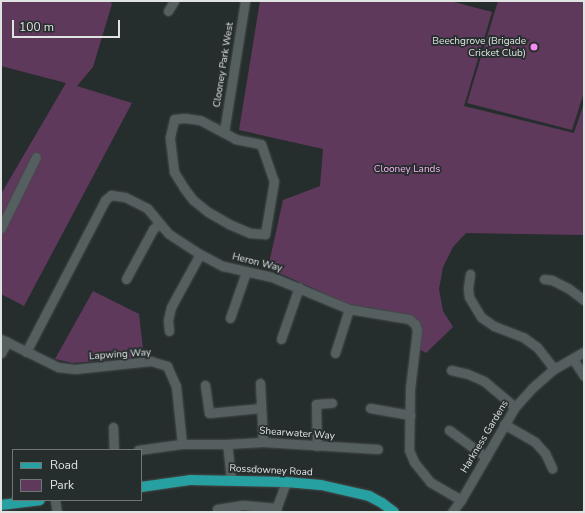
<!DOCTYPE html>
<html>
<head>
<meta charset="utf-8">
<style>
  body { margin:0 }
  #map { position:relative; width:585px; height:513px; overflow:hidden; background:#262d2d; font-family:"Nunito Sans",sans-serif }
  div>[style] { position:absolute }
  .green>* { inset:0; background:#5f395c }
  .roads { filter:drop-shadow(0 0 1px #454c4b) drop-shadow(0 0 1px #454c4b) }
  .minor>* { height:9px; margin:-4.5px; padding:0 4.5px; transform-origin:4.5px; border-radius:4.5px; background:#565f5f }
  .major>* { height:10px; margin:-5px; padding:0 5px; transform-origin:5px; border-radius:5px; background:#27a0a1 }
  .dots>* { width:11px; height:11px; translate:-50% -50%; box-sizing:border-box; border:2px solid #262d2d; border-radius:50% }
  span { translate:-50% -50%; white-space:nowrap; text-align:center; line-height:1.15; -webkit-text-stroke:3.5px #262d2d; paint-order:stroke }
  .poi-label { font-size:10px; color:#dfe4e3 }
  .right { translate:-100% -50%; text-align:right }
  .street-label { font-size:10px; color:#dfe4e3 }
  .park-label { font-size:10px; color:#fab5f4 }
  .frame { position:absolute; inset:0; border:2px solid #dfe4e3; pointer-events:none }
  .legend { position:absolute; left:12px; top:449px; width:130px; height:52px; box-sizing:border-box; background:#262d2d; border:1px solid #707676; margin:0; padding:5px 7px; list-style:none; font-size:12px; color:#dfe4e3 }
  .legend li { display:flex; align-items:center; gap:8px; height:20px }
  .legend b { width:20px; border:1px solid #707676 }
  .scale { position:absolute; left:12px; top:20px; width:108px; height:18px; box-sizing:border-box; border:2px solid #dfe4e3; border-top:0; padding-left:5px; font-size:12px; line-height:14px; white-space:nowrap; color:#dfe4e3; -webkit-text-stroke:3px #262d2d; paint-order:stroke }
</style>
</head>
<body>
<div id="map">
  <div class="green">
    <i style="clip-path:polygon(1px 1px,110px 1px,112px 4px,93px 67px,77px 86px,132px 103px,24px 306px,1px 294px,1px 194px,66px 83px,1px 66px)"></i>
    <i style="clip-path:polygon(260px 1px,450px 1px,492px 12px,464px 106px,574px 133px,584px 103px,584px 235px,466px 233px,453px 247px,443px 267px,439px 289px,443px 311px,453px 327px,426px 353px,419px 349px,422px 330px,418px 320px,384px 310px,348px 304px,268px 268px,283px 200px,320px 186px,323px 149px,239px 130px)"></i>
    <i style="clip-path:polygon(498px 1px,584px 1px,584px 92px,572px 130px,467px 103px)"></i>
    <i style="clip-path:polygon(93px 291px,139px 314px,144px 357px,73px 363px,55px 359px)"></i>
  </div>
  <div class="roads">
    <div class="minor">
      <i style="left:168px;top:11px;width:12px;rotate:-59deg"></i>
      <i style="left:185px;top:118px;width:15px;rotate:8deg"></i>
      <i style="left:200px;top:120px;width:40px;rotate:28deg"></i>
      <i style="left:235px;top:139px;width:26px;rotate:11deg"></i>
      <i style="left:261px;top:144px;width:39px;rotate:71deg"></i>
      <i style="left:274px;top:181px;width:54px;rotate:99.6deg"></i>
      <i style="left:265px;top:234px;width:15px;rotate:-176deg"></i>
      <i style="left:250px;top:233px;width:23px;rotate:-157deg"></i>
      <i style="left:229px;top:224px;width:24px;rotate:-150deg"></i>
      <i style="left:208px;top:212px;width:19px;rotate:-141deg"></i>
      <i style="left:193px;top:200px;width:15px;rotate:-127deg"></i>
      <i style="left:184px;top:188px;width:19px;rotate:-122deg"></i>
      <i style="left:174px;top:172px;width:35px;rotate:-97deg"></i>
      <i style="left:170px;top:137px;width:18px;rotate:-77deg"></i>
      <i style="left:174px;top:119px;width:11px;rotate:-5deg"></i>
      <i style="left:224px;top:132px;width:133px;rotate:-80.9deg"></i>
      <i style="left:1px;top:228px;width:79px;rotate:-63.8deg"></i>
      <i style="left:470px;top:274px;width:14px;rotate:98deg"></i>
      <i style="left:468px;top:288px;width:9px;rotate:84deg"></i>
      <i style="left:469px;top:297px;width:23px;rotate:59deg"></i>
      <i style="left:481px;top:317px;width:16px;rotate:35deg"></i>
      <i style="left:494px;top:326px;width:31px;rotate:21deg"></i>
      <i style="left:523px;top:337px;width:17px;rotate:36deg"></i>
      <i style="left:537px;top:347px;width:28px;rotate:52deg"></i>
      <i style="left:126px;top:279px;width:57px;rotate:-61.6deg"></i>
      <i style="left:153px;top:229px;width:8px;rotate:-40deg"></i>
      <i style="left:544px;top:279px;width:8px;rotate:7deg"></i>
      <i style="left:552px;top:280px;width:18px;rotate:27deg"></i>
      <i style="left:568px;top:288px;width:20px;rotate:37deg"></i>
      <i style="left:230px;top:318px;width:49px;rotate:-70.8deg"></i>
      <i style="left:169px;top:331px;width:11px;rotate:-95deg"></i>
      <i style="left:168px;top:320px;width:13px;rotate:-77deg"></i>
      <i style="left:171px;top:307px;width:60px;rotate:-61.3deg"></i>
      <i style="left:1px;top:339px;width:64px;rotate:26.2deg"></i>
      <i style="left:58px;top:367px;width:17px;rotate:7deg"></i>
      <i style="left:75px;top:369px;width:76px;rotate:-6deg"></i>
      <i style="left:151px;top:361px;width:17px;rotate:17deg"></i>
      <i style="left:167px;top:366px;width:22px;rotate:66deg"></i>
      <i style="left:176px;top:386px;width:58px;rotate:84.1deg"></i>
      <i style="left:281px;top:339px;width:55px;rotate:-70.9deg"></i>
      <i style="left:26px;top:352px;width:171px;rotate:-62.5deg"></i>
      <i style="left:105px;top:200px;width:8px;rotate:-40deg"></i>
      <i style="left:111px;top:195px;width:14px;rotate:8deg"></i>
      <i style="left:125px;top:197px;width:25px;rotate:27deg"></i>
      <i style="left:147px;top:208px;width:34px;rotate:50deg"></i>
      <i style="left:169px;top:234px;width:37px;rotate:33deg"></i>
      <i style="left:200px;top:254px;width:26px;rotate:28deg"></i>
      <i style="left:223px;top:266px;width:50px;rotate:12.7deg"></i>
      <i style="left:272px;top:277px;width:83px;rotate:22.6deg"></i>
      <i style="left:349px;top:309px;width:61px;rotate:9.5deg"></i>
      <i style="left:409px;top:319px;width:8px;rotate:40deg"></i>
      <i style="left:415px;top:324px;width:6px;rotate:72deg"></i>
      <i style="left:417px;top:330px;width:59px;rotate:96.8deg"></i>
      <i style="left:410px;top:389px;width:61px;rotate:90.9deg"></i>
      <i style="left:409px;top:450px;width:13px;rotate:67deg"></i>
      <i style="left:414px;top:462px;width:26px;rotate:51deg"></i>
      <i style="left:430px;top:482px;width:36px;rotate:30deg"></i>
      <i style="left:1px;top:353px;width:13px;rotate:-61deg"></i>
      <i style="left:335px;top:353px;width:46px;rotate:-72.3deg"></i>
      <i style="left:573px;top:359px;width:20px;rotate:57deg"></i>
      <i style="left:451px;top:370px;width:17px;rotate:13deg"></i>
      <i style="left:468px;top:374px;width:17px;rotate:24deg"></i>
      <i style="left:484px;top:381px;width:40px;rotate:40deg"></i>
      <i style="left:260px;top:383px;width:59px;rotate:87.1deg"></i>
      <i style="left:205px;top:385px;width:28px;rotate:82deg"></i>
      <i style="left:209px;top:413px;width:52px;rotate:-5.5deg"></i>
      <i style="left:370px;top:408px;width:41px;rotate:9.9deg"></i>
      <i style="left:504px;top:424px;width:36px;rotate:30deg"></i>
      <i style="left:535px;top:442px;width:15px;rotate:48deg"></i>
      <i style="left:545px;top:453px;width:17px;rotate:65deg"></i>
      <i style="left:113px;top:427px;width:23px;rotate:88deg"></i>
      <i style="left:449px;top:430px;width:46px;rotate:36.1deg"></i>
      <i style="left:317px;top:446px;width:42px;rotate:-91.4deg"></i>
      <i style="left:316px;top:404px;width:16px;rotate:-4deg"></i>
      <i style="left:138px;top:450px;width:44px;rotate:-7.8deg"></i>
      <i style="left:182px;top:444px;width:45px"></i>
      <i style="left:231px;top:480px;width:36px;rotate:-96deg"></i>
      <i style="left:227px;top:444px;width:36px;rotate:-3deg"></i>
      <i style="left:263px;top:442px;width:115px;rotate:3.5deg"></i>
      <i style="left:55px;top:500px;width:12px;rotate:81deg"></i>
      <i style="left:217px;top:509px;width:26px;rotate:-9deg"></i>
      <i style="left:243px;top:505px;width:34px;rotate:5deg"></i>
      <i style="left:275px;top:512px;width:32px;rotate:-70deg"></i>
      <i style="left:452px;top:512px;width:15px;rotate:-53deg"></i>
      <i style="left:461px;top:500px;width:108px;rotate:-59.9deg"></i>
      <i style="left:515px;top:407px;width:25px;rotate:-48deg"></i>
      <i style="left:532px;top:388px;width:29px;rotate:-41deg"></i>
      <i style="left:554px;top:369px;width:34px;rotate:-30deg"></i>
    </div>
    <div class="major">
      <i style="left:141px;top:487px;width:49px;rotate:-8.1deg"></i>
      <i style="left:190px;top:480px;width:96px;rotate:1.2deg"></i>
      <i style="left:286px;top:482px;width:35px;rotate:5deg"></i>
      <i style="left:321px;top:485px;width:49px;rotate:12.9deg"></i>
      <i style="left:369px;top:496px;width:15px;rotate:28deg"></i>
      <i style="left:382px;top:503px;width:15px;rotate:37deg"></i>
      <i style="left:1px;top:505px;width:39px;rotate:-7deg"></i>
    </div>
  </div>
  <div class="dots">
    <i style="left:534px;top:47px;background:#f589ef"></i>
  </div>
  <div class="poi-label">
    <span class="right" style="left:526px;top:47px">Beechgrove (Brigade<br>Cricket Club)</span>
  </div>
  <div class="street-label">
    <span style="left:224px;top:65px;rotate:-81deg">Clooney Park West</span>
    <span style="left:257px;top:263px;rotate:14deg">Heron Way</span>
    <span style="left:120px;top:355px;rotate:-4deg">Lapwing Way</span>
    <span style="left:297px;top:434px;rotate:4deg">Shearwater Way</span>
    <span style="left:485px;top:437px;rotate:-59deg">Harkness Gardens</span>
    <span style="left:271px;top:471px;rotate:3deg">Rossdowney Road</span>
  </div>
  <div class="park-label">
    <span style="left:407px;top:170px">Clooney Lands</span>
  </div>
  <div class="frame"></div>
  <ul class="legend">
  <li><b style="height:5px;background:#27a0a1"></b>Road</li>
  <li><b style="height:11px;background:#5f395c"></b>Park</li>
  </ul>
  <div class="scale">100 m</div>
</div>
</body>
</html>
